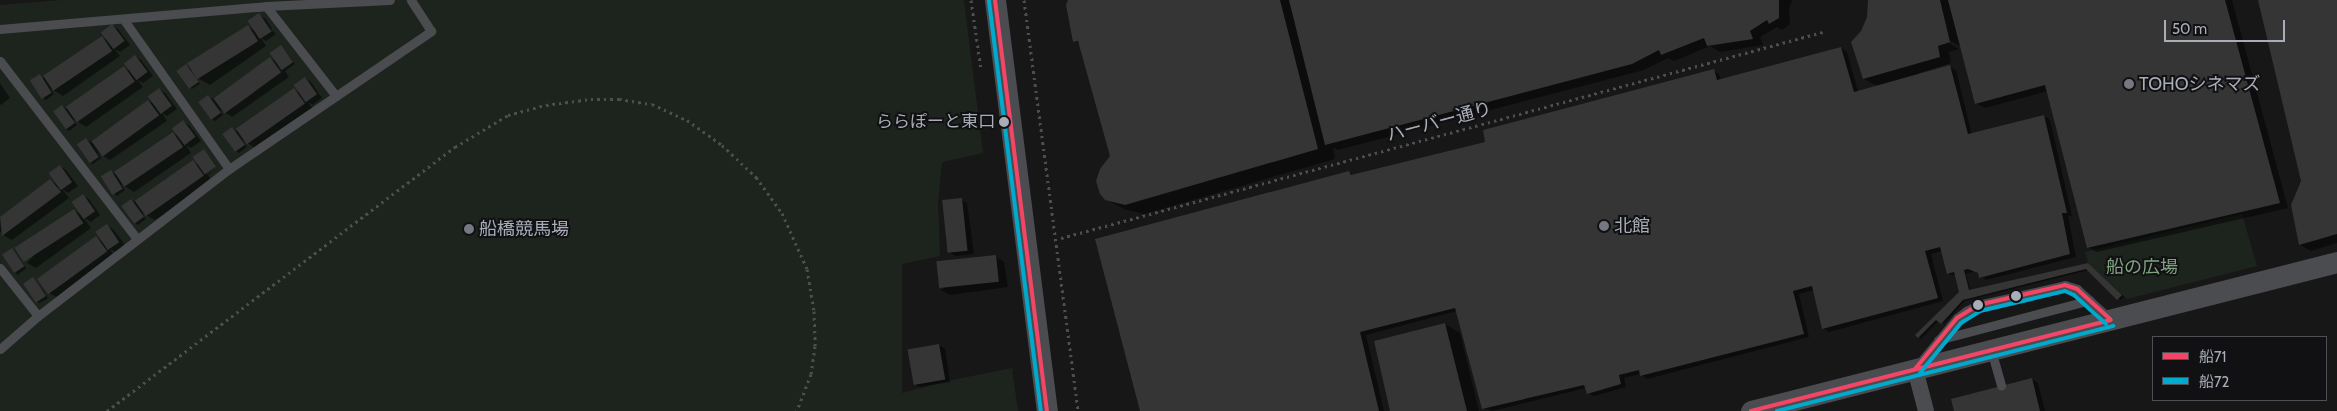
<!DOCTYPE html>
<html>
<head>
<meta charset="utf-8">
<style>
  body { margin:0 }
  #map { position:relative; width:2337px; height:411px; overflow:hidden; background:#171717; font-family:Cabin,"Noto Sans JP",sans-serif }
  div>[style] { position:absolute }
  .green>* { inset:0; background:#1d241e }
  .shadow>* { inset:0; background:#0007; transform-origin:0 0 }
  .building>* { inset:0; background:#353536; transform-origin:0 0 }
  .path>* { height:3px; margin-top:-1.5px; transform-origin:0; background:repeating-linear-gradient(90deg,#4d4e52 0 2.5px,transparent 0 6.5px) }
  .service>* { height:9px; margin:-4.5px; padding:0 4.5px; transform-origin:4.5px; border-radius:4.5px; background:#4b4c50 }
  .minor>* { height:16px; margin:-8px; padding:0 8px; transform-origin:8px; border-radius:8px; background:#4b4c50 }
  .tertiary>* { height:21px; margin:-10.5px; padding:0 10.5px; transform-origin:10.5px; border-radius:10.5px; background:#4b4c50 }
  .bus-1>* { height:4px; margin:-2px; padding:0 2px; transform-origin:2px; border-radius:2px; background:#f34667 }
  .bus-2>* { height:4px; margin:-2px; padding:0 2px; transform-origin:2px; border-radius:2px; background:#00a9ce }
  .dots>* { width:14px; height:14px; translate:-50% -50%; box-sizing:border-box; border:2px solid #111113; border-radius:50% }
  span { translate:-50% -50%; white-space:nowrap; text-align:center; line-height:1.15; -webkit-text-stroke:4px #111113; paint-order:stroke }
  .bus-label { font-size:17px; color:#a8adb8 }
  .right { translate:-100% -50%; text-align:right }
  .poi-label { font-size:18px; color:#a8adb8 }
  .left { translate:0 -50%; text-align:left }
  .street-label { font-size:18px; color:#a8adb8 }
  .park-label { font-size:18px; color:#7fa381 }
  .legend { position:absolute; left:2152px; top:336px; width:175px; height:65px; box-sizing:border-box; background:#111113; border:1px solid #4d4f55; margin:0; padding:6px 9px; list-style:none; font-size:15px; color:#a8adb8 }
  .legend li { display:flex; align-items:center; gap:10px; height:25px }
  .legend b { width:25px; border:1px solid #4d4f55 }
  .scale { position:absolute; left:2164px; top:20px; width:121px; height:22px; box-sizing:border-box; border:2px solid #a8adb8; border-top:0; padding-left:6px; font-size:15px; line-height:18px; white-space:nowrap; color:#a8adb8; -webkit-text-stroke:4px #111113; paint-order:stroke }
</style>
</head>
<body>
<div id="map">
  <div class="green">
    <i style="clip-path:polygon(61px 0,964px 0,983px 153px,942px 162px,938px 202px,940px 256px,902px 264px,902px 393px,947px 381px,1012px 368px,1018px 411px,0 411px,0 5px)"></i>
    <i style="clip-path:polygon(2242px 214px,2257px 266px,2127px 299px,2088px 263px,2085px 252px)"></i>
  </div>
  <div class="shadow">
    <i style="clip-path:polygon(1069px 0,1792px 0,1789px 9px,1790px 24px,1782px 30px,1777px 27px,1760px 37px,1763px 45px,1720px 52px,1710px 46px,1674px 61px,1668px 58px,1644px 70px,1338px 150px,1333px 147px,1335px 159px,1144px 214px,1124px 209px,1106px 199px,1112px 157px,1081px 45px,1075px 41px)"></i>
    <i style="clip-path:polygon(1869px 0,2232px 0,2288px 208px,2097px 252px,2088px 247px,2048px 91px,1985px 108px,1976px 103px,1962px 47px,1945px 38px,1944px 40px,1959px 49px,1949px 52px,1951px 63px,1919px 73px,1919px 75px,1950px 67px,1956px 70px,1972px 135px,2044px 116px,2050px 120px,2072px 216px,2068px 216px,2076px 257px,1986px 280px,1975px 271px,1966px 274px,1971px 291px,2088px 264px,2124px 297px,2120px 300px,2089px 270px,1965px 301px,1944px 324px,1939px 320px,1921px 339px,1917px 335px,1960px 292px,1956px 276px,1948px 274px,1942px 251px,1931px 254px,1943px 301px,1829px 332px,1823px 328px,1814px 290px,1799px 294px,1809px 337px,1647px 379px,1640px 374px,1624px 378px,1626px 387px,1594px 396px,1588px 393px,1586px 388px,1492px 411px,1483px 408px,1457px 311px,1366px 335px,1384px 411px,1141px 411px,1349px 172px,1354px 175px,1486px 142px,1713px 71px,1719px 74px,1721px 80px,1841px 48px,1847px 52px,1858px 92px,1877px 86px,1864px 79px,1862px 32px,1868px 18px)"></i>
    <i style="clip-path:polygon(2259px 0,2337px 0,2337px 243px,2311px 251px,2300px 245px,2302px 181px)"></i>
    <i style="clip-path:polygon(259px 15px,265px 18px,272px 29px,260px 37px,262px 38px,273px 31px,276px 34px,266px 41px,261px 38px,266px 46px,210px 85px,196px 77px,200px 84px,192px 89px,190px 88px,186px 65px,189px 67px,248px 27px,256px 31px)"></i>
    <i style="clip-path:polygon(112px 26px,118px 29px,130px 45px,120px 52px,115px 49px,120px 56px,63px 96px,50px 88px,54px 94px,46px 100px,43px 98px,40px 76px,43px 78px,102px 37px,109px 42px)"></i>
    <i style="clip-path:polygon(281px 46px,295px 64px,285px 71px,289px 77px,232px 117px,219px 109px,223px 115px,215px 121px,212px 119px,208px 96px,212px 99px,270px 58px,278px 63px)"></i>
    <i style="clip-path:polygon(135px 56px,141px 60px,153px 76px,143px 83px,138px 80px,143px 87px,86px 127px,73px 119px,77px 125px,69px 131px,66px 129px,62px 106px,66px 109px,124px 68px,132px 72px)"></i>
    <i style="clip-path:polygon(305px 78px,311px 82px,322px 98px,313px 105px,308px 102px,313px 109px,256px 148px,242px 140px,247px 147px,239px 153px,236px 151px,232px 128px,236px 131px,294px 90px,302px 94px)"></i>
    <i style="clip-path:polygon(0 83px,10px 98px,1px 105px,0 104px)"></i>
    <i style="clip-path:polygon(159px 89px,165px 93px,177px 109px,167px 116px,162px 113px,167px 121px,110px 160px,97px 152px,101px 158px,93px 164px,90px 163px,87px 140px,90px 142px,149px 101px,157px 106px)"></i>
    <i style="clip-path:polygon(183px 122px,189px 125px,201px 141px,191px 148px,186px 145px,191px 153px,134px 192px,121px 184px,125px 190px,117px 196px,115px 194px,111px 171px,114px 174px,173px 133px,181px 138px)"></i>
    <i style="clip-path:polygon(204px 150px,216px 165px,206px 172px,206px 175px,218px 168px,208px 175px,212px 181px,155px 220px,142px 213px,146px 219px,138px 225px,135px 223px,131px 200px,135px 202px,193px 162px,201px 167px)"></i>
    <i style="clip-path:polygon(60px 166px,66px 170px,78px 186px,68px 193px,62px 189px,69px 198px,12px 240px,3px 235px,0 231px,0 218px,50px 180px,59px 186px)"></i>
    <i style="clip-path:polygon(83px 196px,89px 199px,100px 215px,91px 222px,84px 218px,91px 228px,36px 268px,27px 263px,74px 210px,83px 216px)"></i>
    <i style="clip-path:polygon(961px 200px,967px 203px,974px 254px,956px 256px,950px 253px)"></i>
    <i style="clip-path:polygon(107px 226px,113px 229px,125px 245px,115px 252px,110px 249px,115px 257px,58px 298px,49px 293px,96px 238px,105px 243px)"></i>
    <i style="left:12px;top:249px;width:24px;height:11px;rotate:54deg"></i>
    <i style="clip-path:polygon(996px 257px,1004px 262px,1008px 287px,950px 295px,941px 290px)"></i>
    <i style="clip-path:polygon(33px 279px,48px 298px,40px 303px,37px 302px)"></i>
    <i style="clip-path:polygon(1445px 324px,1460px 333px,1479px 411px,1392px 411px)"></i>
    <i style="clip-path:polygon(939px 345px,945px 349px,950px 382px,920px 387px,914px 384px)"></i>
    <i style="clip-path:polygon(2032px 379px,2038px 383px,2045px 411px,1955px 411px)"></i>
  </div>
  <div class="building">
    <i style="clip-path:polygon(1068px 0,1280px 0,1318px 149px,1125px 205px,1105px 200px,1100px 194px,1096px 181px,1100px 169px,1110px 156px,1078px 41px,1073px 42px,1066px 5px)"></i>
    <i style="clip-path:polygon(1289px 0,1779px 0,1779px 18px,1769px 24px,1767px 20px,1750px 31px,1753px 39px,1707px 46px,1704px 38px,1661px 55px,1659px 50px,1632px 64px,1325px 145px)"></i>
    <i style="clip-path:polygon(1868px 0,1940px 0,1950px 42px,1938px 46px,1940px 57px,1863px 79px,1851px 42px,1861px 31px,1867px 17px)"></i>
    <i style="clip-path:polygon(1948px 0,2225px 0,2280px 203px,2087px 248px,2045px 85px,1975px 104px)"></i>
    <i style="clip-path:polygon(2258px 0,2337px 0,2337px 234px,2299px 245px,2291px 205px,2301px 181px)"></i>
    <i style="left:259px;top:13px;width:22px;height:14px;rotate:56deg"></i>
    <i style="left:112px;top:24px;width:21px;height:14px;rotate:53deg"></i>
    <i style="left:248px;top:25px;width:19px;height:72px;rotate:58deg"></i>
    <i style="left:102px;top:36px;width:18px;height:71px;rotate:56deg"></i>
    <i style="left:281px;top:45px;width:21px;height:14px;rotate:55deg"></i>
    <i style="clip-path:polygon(1841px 47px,1854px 92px,1950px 65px,1968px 134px,2044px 115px,2067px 213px,2062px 213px,2070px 254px,1979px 278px,1978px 273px,1968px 269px,1964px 270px,1969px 290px,2088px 263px,2122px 295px,2117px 300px,2086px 269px,1963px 300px,1941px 324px,1936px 320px,1918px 338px,1915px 335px,1959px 292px,1954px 272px,1947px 274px,1940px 247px,1925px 251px,1938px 298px,1822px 329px,1812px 286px,1793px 291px,1804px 334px,1640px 376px,1639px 370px,1619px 375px,1621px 384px,1587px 394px,1584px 385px,1482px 409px,1455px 308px,1360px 332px,1379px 411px,1140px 411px,1095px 239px,1349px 171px,1351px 175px,1485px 142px,1483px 130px,1714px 69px,1717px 80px)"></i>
    <i style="left:135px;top:55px;width:21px;height:14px;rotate:53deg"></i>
    <i style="left:270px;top:57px;width:19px;height:70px;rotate:54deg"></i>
    <i style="left:186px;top:64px;width:22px;height:12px;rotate:54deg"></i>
    <i style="left:124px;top:66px;width:19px;height:71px;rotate:55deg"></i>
    <i style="left:40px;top:74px;width:22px;height:12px;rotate:58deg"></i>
    <i style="left:305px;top:77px;width:21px;height:14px;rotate:55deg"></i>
    <i style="left:159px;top:88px;width:22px;height:14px;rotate:54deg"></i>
    <i style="left:294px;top:88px;width:19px;height:71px;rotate:55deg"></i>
    <i style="left:208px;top:95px;width:22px;height:12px;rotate:54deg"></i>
    <i style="left:148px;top:100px;width:19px;height:70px;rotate:54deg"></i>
    <i style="left:62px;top:105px;width:22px;height:11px;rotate:54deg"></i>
    <i style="left:183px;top:120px;width:21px;height:14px;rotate:53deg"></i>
    <i style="left:232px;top:127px;width:22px;height:12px;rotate:54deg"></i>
    <i style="left:173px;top:132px;width:18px;height:71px;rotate:56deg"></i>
    <i style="left:86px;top:138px;width:23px;height:11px;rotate:56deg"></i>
    <i style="left:204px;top:149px;width:21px;height:14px;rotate:55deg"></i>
    <i style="left:193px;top:160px;width:19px;height:71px;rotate:55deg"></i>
    <i style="left:60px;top:165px;width:21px;height:14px;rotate:55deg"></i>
    <i style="left:111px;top:170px;width:22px;height:12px;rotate:58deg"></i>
    <i style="clip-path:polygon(50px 179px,61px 192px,2px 236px,0 217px)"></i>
    <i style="left:83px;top:194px;width:21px;height:14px;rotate:55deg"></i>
    <i style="left:962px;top:198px;width:53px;height:20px;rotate:84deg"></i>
    <i style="left:131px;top:199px;width:22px;height:12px;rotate:54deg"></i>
    <i style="left:74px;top:209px;width:17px;height:71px;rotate:57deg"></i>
    <i style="left:107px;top:224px;width:22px;height:14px;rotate:56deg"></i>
    <i style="left:96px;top:236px;width:19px;height:73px;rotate:54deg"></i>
    <i style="left:12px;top:248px;width:22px;height:12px;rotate:56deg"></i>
    <i style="left:996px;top:255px;width:27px;height:60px;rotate:84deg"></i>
    <i style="left:33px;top:277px;width:23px;height:12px;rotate:56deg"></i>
    <i style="clip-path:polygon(1445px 323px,1467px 411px,1390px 411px,1374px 341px)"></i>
    <i style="left:939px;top:344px;width:36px;height:32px;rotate:80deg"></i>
    <i style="clip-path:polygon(2032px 378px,2040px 411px,1954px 411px,1951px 399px)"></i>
  </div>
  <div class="path">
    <i style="left:971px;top:0;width:70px;rotate:81.8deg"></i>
    <i style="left:1024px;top:0;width:415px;rotate:82.5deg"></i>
    <i style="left:1061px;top:238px;width:789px;rotate:-15.13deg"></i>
    <i style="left:107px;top:411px;width:437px;rotate:-37.2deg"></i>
    <i style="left:455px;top:147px;width:62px;rotate:-31.1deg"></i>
    <i style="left:508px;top:115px;width:39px;rotate:-15deg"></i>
    <i style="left:546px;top:105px;width:45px;rotate:-7.6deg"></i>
    <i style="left:591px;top:99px;width:28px"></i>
    <i style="left:619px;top:99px;width:33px;rotate:9deg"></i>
    <i style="left:652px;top:104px;width:38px;rotate:25deg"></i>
    <i style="left:687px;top:120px;width:43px;rotate:35.5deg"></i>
    <i style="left:722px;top:145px;width:47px;rotate:43.3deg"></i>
    <i style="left:756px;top:177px;width:44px;rotate:54.2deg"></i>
    <i style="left:782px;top:213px;width:61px;rotate:65.9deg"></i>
    <i style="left:807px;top:269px;width:43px;rotate:80.5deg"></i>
    <i style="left:814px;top:311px;width:35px;rotate:88deg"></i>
    <i style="left:815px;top:346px;width:28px;rotate:98deg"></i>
    <i style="left:811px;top:374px;width:40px;rotate:111deg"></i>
  </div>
  <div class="service">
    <i style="left:266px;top:6px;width:114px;rotate:52.1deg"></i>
    <i style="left:124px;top:20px;width:182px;rotate:54.8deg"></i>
    <i style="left:0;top:29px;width:267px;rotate:-4.9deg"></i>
    <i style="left:266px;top:6px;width:124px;rotate:-2.8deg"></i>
    <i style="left:0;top:61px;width:225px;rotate:52.4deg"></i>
    <i style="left:0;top:268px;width:61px;rotate:51.6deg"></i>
    <i style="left:1938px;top:340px;width:157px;rotate:-14.7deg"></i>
    <i style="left:0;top:349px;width:50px;rotate:-41deg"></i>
    <i style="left:38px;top:316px;width:241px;rotate:-37.6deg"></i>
    <i style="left:229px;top:169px;width:245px;rotate:-34.3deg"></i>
    <i style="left:431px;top:31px;width:37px;rotate:-123deg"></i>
    <i style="left:1991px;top:350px;width:37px;rotate:74deg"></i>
    <i style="left:1918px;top:365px;width:61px;rotate:-50.3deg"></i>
    <i style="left:1957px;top:318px;width:11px;rotate:-38deg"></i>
    <i style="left:1966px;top:311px;width:13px;rotate:-27deg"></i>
    <i style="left:1978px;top:305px;width:89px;rotate:-12.9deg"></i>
    <i style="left:2065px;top:285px;width:13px;rotate:18deg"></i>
    <i style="left:2077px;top:289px;width:45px;rotate:42.3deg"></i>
  </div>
  <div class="minor">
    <i style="left:1915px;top:369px;width:43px;rotate:75.3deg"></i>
  </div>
  <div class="tertiary">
    <i style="left:995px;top:0;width:414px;rotate:82.8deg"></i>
    <i style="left:1751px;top:411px;width:605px;rotate:-14.27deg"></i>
  </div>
  <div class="bus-1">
    <i style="left:995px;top:0;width:414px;rotate:82.8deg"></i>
    <i style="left:1915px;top:369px;width:66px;rotate:-50.5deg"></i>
    <i style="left:1957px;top:318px;width:25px;rotate:-32deg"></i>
    <i style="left:1978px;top:305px;width:89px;rotate:-12.9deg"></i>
    <i style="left:2065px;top:285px;width:13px;rotate:18deg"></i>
    <i style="left:2077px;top:289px;width:45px;rotate:42.3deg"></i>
    <i style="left:1751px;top:411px;width:371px;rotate:-14.2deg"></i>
  </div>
  <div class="bus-2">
    <i style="left:989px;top:1px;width:413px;rotate:82.8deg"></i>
    <i style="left:1920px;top:373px;width:65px;rotate:-50.6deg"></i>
    <i style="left:1961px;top:323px;width:22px;rotate:-32deg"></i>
    <i style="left:1980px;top:311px;width:87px;rotate:-13.2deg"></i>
    <i style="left:2065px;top:291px;width:10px;rotate:24deg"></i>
    <i style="left:2074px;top:295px;width:43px;rotate:42.2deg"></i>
    <i style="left:1777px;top:411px;width:347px;rotate:-14.2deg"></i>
  </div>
  <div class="dots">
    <i style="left:2129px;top:84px;background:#757880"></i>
    <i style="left:1004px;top:122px;background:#a8adb8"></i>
    <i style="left:1604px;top:226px;background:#757880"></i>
    <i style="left:469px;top:229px;background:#757880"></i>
    <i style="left:2016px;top:296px;background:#a8adb8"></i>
    <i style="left:1978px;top:305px;background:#a8adb8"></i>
  </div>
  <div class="bus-label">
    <span class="right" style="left:995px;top:122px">ららぽーと東口</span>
  </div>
  <div class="poi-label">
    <span class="left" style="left:2139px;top:84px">TOHOシネマズ</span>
    <span class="left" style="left:1614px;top:226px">北館</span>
    <span class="left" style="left:479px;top:229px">船橋競馬場</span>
  </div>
  <div class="street-label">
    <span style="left:1439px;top:122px;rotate:-15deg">ハーバー通り</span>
  </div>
  <div class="park-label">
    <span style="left:2142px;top:267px">船の広場</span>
  </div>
  <ul class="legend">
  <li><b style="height:6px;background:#f34667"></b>船71</li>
  <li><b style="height:6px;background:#00a9ce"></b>船72</li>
  </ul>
  <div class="scale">50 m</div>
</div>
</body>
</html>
